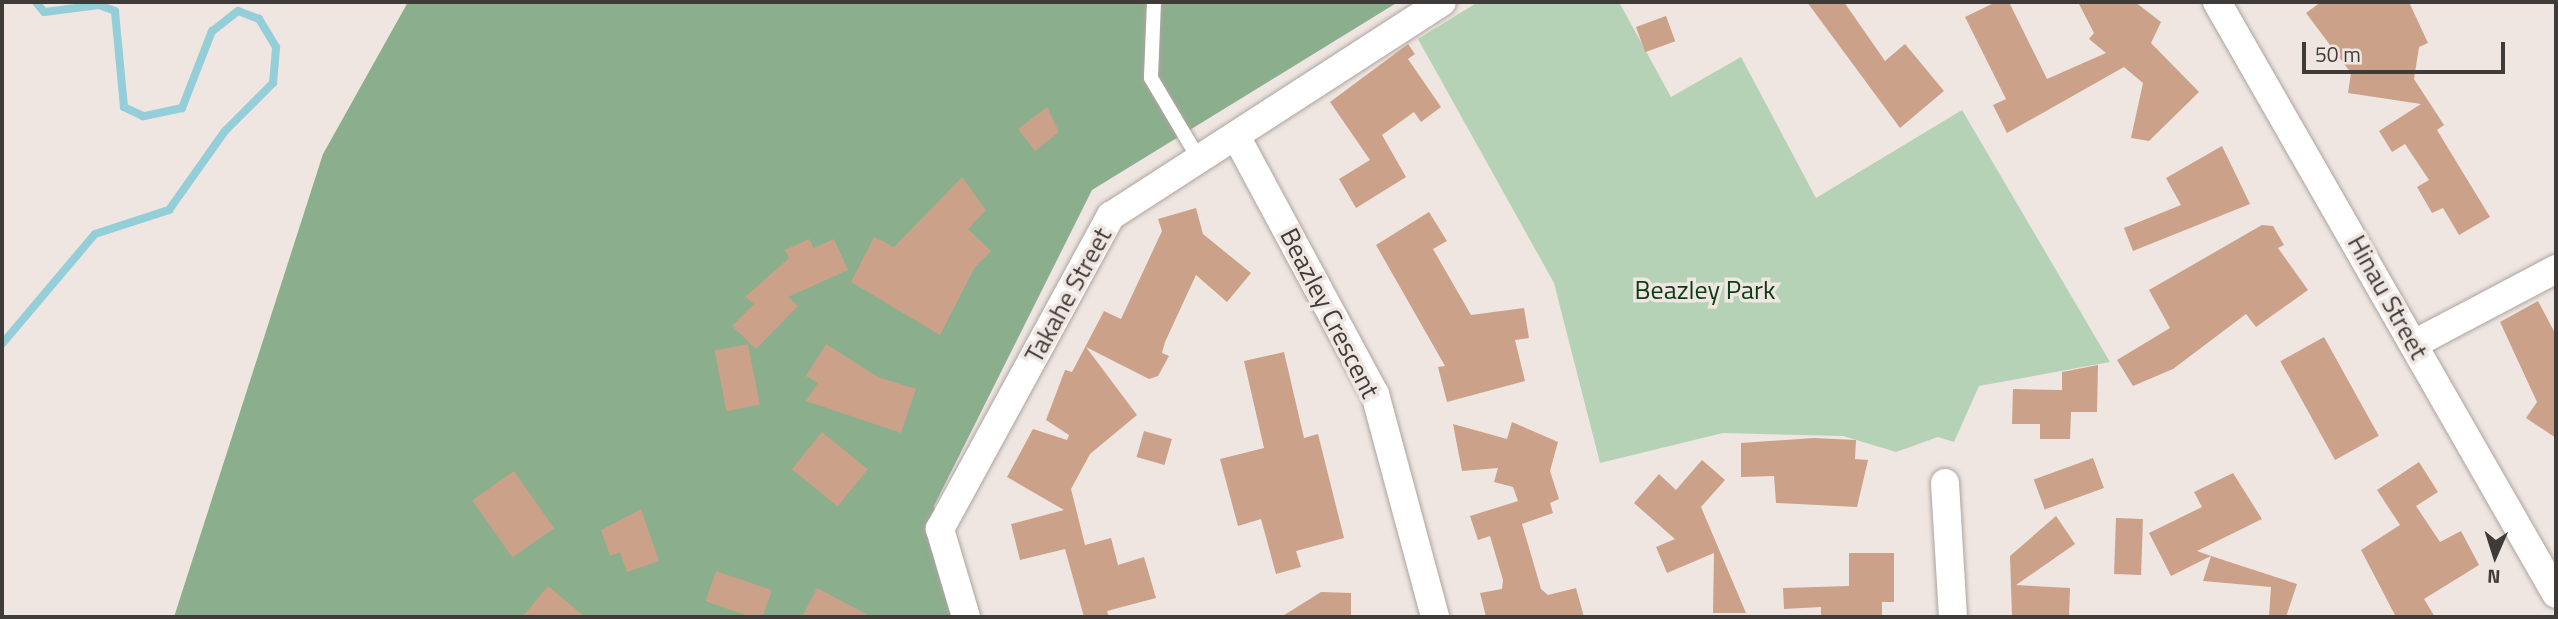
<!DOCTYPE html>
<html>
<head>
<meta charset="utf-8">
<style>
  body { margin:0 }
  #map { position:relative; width:2558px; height:619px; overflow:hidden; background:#efe6e1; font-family:"Titillium Web",sans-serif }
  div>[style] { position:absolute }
  .green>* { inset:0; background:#b5d2b6 }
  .forest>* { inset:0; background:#8bae8c }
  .stream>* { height:8px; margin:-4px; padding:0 4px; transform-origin:4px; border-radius:4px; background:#94ced9 }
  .building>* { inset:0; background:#cca189; transform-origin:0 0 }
  .roads { filter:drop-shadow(0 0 2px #ada4a0) drop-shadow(0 0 2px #ada4a0) }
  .lane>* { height:14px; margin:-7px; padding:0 7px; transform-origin:7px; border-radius:7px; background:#fff }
  .street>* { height:28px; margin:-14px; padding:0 14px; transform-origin:14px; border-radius:14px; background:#fff }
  span { translate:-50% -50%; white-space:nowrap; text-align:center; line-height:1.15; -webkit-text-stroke:7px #efe6e1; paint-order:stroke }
  .park-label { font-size:26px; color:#073e12 }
  .street-label { font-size:26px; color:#3f3b39 }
  .frame { position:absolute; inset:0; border:4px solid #3f3b39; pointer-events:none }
  .north { position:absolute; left:2460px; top:521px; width:70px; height:70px; -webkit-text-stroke:5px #efe6e1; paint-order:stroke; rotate:183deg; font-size:19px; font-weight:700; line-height:28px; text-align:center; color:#3f3b39 }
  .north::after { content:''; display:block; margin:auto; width:24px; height:32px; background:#3f3b39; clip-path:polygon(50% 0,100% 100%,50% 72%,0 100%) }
  .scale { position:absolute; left:2302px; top:42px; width:203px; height:32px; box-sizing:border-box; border:4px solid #3f3b39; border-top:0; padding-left:9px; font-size:21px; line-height:24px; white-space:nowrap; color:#3f3b39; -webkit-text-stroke:5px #efe6e1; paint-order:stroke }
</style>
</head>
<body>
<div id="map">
  <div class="green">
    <i style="clip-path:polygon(1478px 2px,1619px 2px,1671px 97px,1741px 57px,1816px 198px,1962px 110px,2110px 362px,1979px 386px,1954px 442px,1938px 437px,1896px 452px,1843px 436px,1723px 433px,1600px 463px,1554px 283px,1418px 39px)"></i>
  </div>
  <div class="forest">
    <i style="clip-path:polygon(408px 2px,1398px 2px,1092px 190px,934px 506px,964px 617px,174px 617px,323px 154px)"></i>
  </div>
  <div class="stream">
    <i style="left:2px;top:344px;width:144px;rotate:-49.8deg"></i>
    <i style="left:95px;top:234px;width:78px;rotate:-18deg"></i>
    <i style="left:169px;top:210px;width:97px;rotate:-54.7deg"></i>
    <i style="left:225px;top:131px;width:68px;rotate:-45deg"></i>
    <i style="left:273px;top:83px;width:36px;rotate:-85deg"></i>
    <i style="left:276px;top:47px;width:33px;rotate:-121deg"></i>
    <i style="left:259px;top:19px;width:22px;rotate:-159deg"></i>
    <i style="left:238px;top:11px;width:33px;rotate:142deg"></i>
    <i style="left:212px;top:31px;width:83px;rotate:111.3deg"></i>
    <i style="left:182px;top:108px;width:40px;rotate:168deg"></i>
    <i style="left:143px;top:116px;width:21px;rotate:-155deg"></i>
    <i style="left:124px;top:107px;width:96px;rotate:-95.4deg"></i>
    <i style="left:115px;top:11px;width:17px;rotate:-159deg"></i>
    <i style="left:99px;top:5px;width:55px;rotate:172.7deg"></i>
    <i style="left:44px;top:12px;width:13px;rotate:-129deg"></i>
  </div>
  <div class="building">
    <i style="clip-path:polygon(1807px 2px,1844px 2px,1885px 61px,1905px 44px,1944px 91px,1900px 128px)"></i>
    <i style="clip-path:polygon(1996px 2px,2009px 2px,2047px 79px,2106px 53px,2089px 39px,2094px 33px,2078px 2px,2135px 2px,2161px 22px,2151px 43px,2199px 92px,2149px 141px,2131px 138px,2143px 83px,2124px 67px,2007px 133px,1993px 105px,2006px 99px,1965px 17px)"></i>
    <i style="clip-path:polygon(2321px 2px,2409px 2px,2428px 43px,2419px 47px,2414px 79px,2444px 125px,2437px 130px,2490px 217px,2459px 235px,2443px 208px,2432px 213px,2417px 187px,2429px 180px,2405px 144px,2392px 152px,2379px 131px,2421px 104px,2348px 93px,2351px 73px,2306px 13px)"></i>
    <i style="left:1666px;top:16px;width:27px;height:32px;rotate:70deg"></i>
    <i style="clip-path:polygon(1408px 44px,1415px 54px,1408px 59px,1441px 107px,1421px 122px,1414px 112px,1382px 135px,1406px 177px,1356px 208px,1339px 179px,1370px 160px,1330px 102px)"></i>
    <i style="clip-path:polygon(1047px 107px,1059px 132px,1035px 151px,1018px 129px)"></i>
    <i style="clip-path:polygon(2222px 146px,2250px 204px,2133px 251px,2124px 228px,2181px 205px,2166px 178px)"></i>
    <i style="clip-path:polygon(962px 177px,986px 210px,968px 229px,991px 251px,975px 267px,940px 335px,851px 282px,874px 237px,894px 247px)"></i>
    <i style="clip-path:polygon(1196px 208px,1203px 234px,1251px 273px,1227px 302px,1196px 275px,1165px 342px,1162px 353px,1169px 356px,1158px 376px,1149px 379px,1086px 347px,1137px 415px,1090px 454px,1071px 489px,1085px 545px,1111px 538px,1118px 565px,1144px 557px,1156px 598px,1107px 611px,1109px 617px,1084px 617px,1065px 549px,1020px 560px,1011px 524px,1064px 510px,1007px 477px,1033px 429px,1067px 440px,1069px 435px,1046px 420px,1065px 370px,1072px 372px,1104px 311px,1121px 319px,1162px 231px,1158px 219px)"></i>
    <i style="clip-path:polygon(1429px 212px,1447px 241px,1433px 249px,1471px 315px,1524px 308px,1529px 338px,1515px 340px,1525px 381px,1447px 402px,1438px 367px,1445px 366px,1376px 245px)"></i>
    <i style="clip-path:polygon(2262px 225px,2273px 226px,2284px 245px,2278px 248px,2308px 290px,2256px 327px,2246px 314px,2173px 369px,2133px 386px,2117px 360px,2170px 328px,2149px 290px)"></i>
    <i style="clip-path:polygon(809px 239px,814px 248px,834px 239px,848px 270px,788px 297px,798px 306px,756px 349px,732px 326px,754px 304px,745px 297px,789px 258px,785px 250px)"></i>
    <i style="clip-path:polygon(2538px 301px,2556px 335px,2556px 438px,2526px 418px,2537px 402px,2500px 322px)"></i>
    <i style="left:2324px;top:337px;width:113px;height:50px;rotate:61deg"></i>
    <i style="left:748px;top:344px;width:62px;height:34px;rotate:79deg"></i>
    <i style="clip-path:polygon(826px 344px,878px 377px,916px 389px,901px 433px,806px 401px,818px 383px,806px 376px)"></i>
    <i style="clip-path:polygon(1284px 352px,1304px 438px,1318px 434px,1344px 538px,1296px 551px,1301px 567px,1276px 574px,1261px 519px,1238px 526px,1220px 459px,1264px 448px,1244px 361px)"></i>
    <i style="clip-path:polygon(2098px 365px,2097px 412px,2071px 412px,2070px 439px,2040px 439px,2040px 424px,2012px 424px,2013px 389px,2062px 390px,2062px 372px)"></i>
    <i style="clip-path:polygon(1512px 422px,1558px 442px,1550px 471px,1559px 499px,1550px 503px,1553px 513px,1522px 524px,1541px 589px,1548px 595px,1576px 588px,1584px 617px,1486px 617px,1480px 593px,1502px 589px,1503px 580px,1490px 536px,1478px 540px,1470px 516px,1518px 501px,1513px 487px,1494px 482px,1498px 468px,1462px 471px,1453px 424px,1507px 439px)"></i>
    <i style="left:1144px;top:431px;width:29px;height:27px;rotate:16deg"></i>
    <i style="left:822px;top:432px;width:59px;height:48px;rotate:39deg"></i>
    <i style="clip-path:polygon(1814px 438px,1856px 440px,1855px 459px,1868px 460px,1857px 507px,1776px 503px,1774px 476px,1741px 477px,1741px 443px)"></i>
    <i style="left:2093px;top:458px;width:32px;height:63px;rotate:70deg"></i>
    <i style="clip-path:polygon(1702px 460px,1725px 480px,1701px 507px,1746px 613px,1713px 613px,1714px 553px,1667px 573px,1656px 547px,1675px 539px,1634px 503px,1659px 474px,1676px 490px)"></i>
    <i style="clip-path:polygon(2419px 462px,2438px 492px,2416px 506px,2440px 542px,2461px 531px,2479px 565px,2424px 599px,2435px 617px,2396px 617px,2361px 550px,2400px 525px,2377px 490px)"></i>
    <i style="left:514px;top:471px;width:70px;height:51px;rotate:55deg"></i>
    <i style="clip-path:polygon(2233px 473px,2262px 519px,2197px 551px,2211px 556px,2171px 576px,2149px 533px,2202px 507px,2194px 492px)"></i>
    <i style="clip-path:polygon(641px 509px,659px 561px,627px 572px,620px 552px,610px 556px,601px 530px)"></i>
    <i style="clip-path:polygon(2056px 516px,2075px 544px,2016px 585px,2070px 588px,2069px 617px,2012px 617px,2010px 556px)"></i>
    <i style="left:2116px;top:518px;width:27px;height:56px;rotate:2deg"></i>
    <i style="clip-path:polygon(1849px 553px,1894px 553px,1894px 602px,1882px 602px,1882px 617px,1821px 617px,1821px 607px,1784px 609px,1783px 588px,1849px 586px)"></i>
    <i style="clip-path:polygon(2211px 556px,2297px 584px,2286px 617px,2269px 617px,2271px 587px,2203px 581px)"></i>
    <i style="left:716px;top:571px;width:59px;height:32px;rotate:19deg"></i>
    <i style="clip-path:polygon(548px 586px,585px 617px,522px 617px)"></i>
    <i style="clip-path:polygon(817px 588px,872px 617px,802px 617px)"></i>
    <i style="clip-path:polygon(1321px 592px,1351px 593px,1351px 617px,1281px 617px)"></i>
  </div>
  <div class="roads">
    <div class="lane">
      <i style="left:1154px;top:2px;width:76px;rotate:92.3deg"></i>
      <i style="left:1151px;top:78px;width:96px;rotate:59.4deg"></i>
    </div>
    <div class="street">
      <i style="left:2217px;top:2px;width:682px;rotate:60.2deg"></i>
      <i style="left:1237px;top:138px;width:291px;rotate:61.7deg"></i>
      <i style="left:1375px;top:394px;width:231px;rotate:74.9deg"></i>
      <i style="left:2414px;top:344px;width:161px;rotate:-27.8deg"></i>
      <i style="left:1945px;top:483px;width:134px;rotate:86.6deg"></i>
      <i style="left:966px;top:617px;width:92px;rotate:-106.5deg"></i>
      <i style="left:940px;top:529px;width:357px;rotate:-61.4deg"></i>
      <i style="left:1111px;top:216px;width:394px;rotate:-32.9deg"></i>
    </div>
  </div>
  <div class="park-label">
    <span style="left:1705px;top:290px">Beazley Park</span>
  </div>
  <div class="street-label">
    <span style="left:1068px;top:295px;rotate:-61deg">Takahe Street</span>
    <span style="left:2388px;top:297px;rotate:61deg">Hinau Street</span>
    <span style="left:1330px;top:313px;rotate:63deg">Beazley Crescent</span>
  </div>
  <div class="frame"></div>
  <div class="north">N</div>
  <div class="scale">50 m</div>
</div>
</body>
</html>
